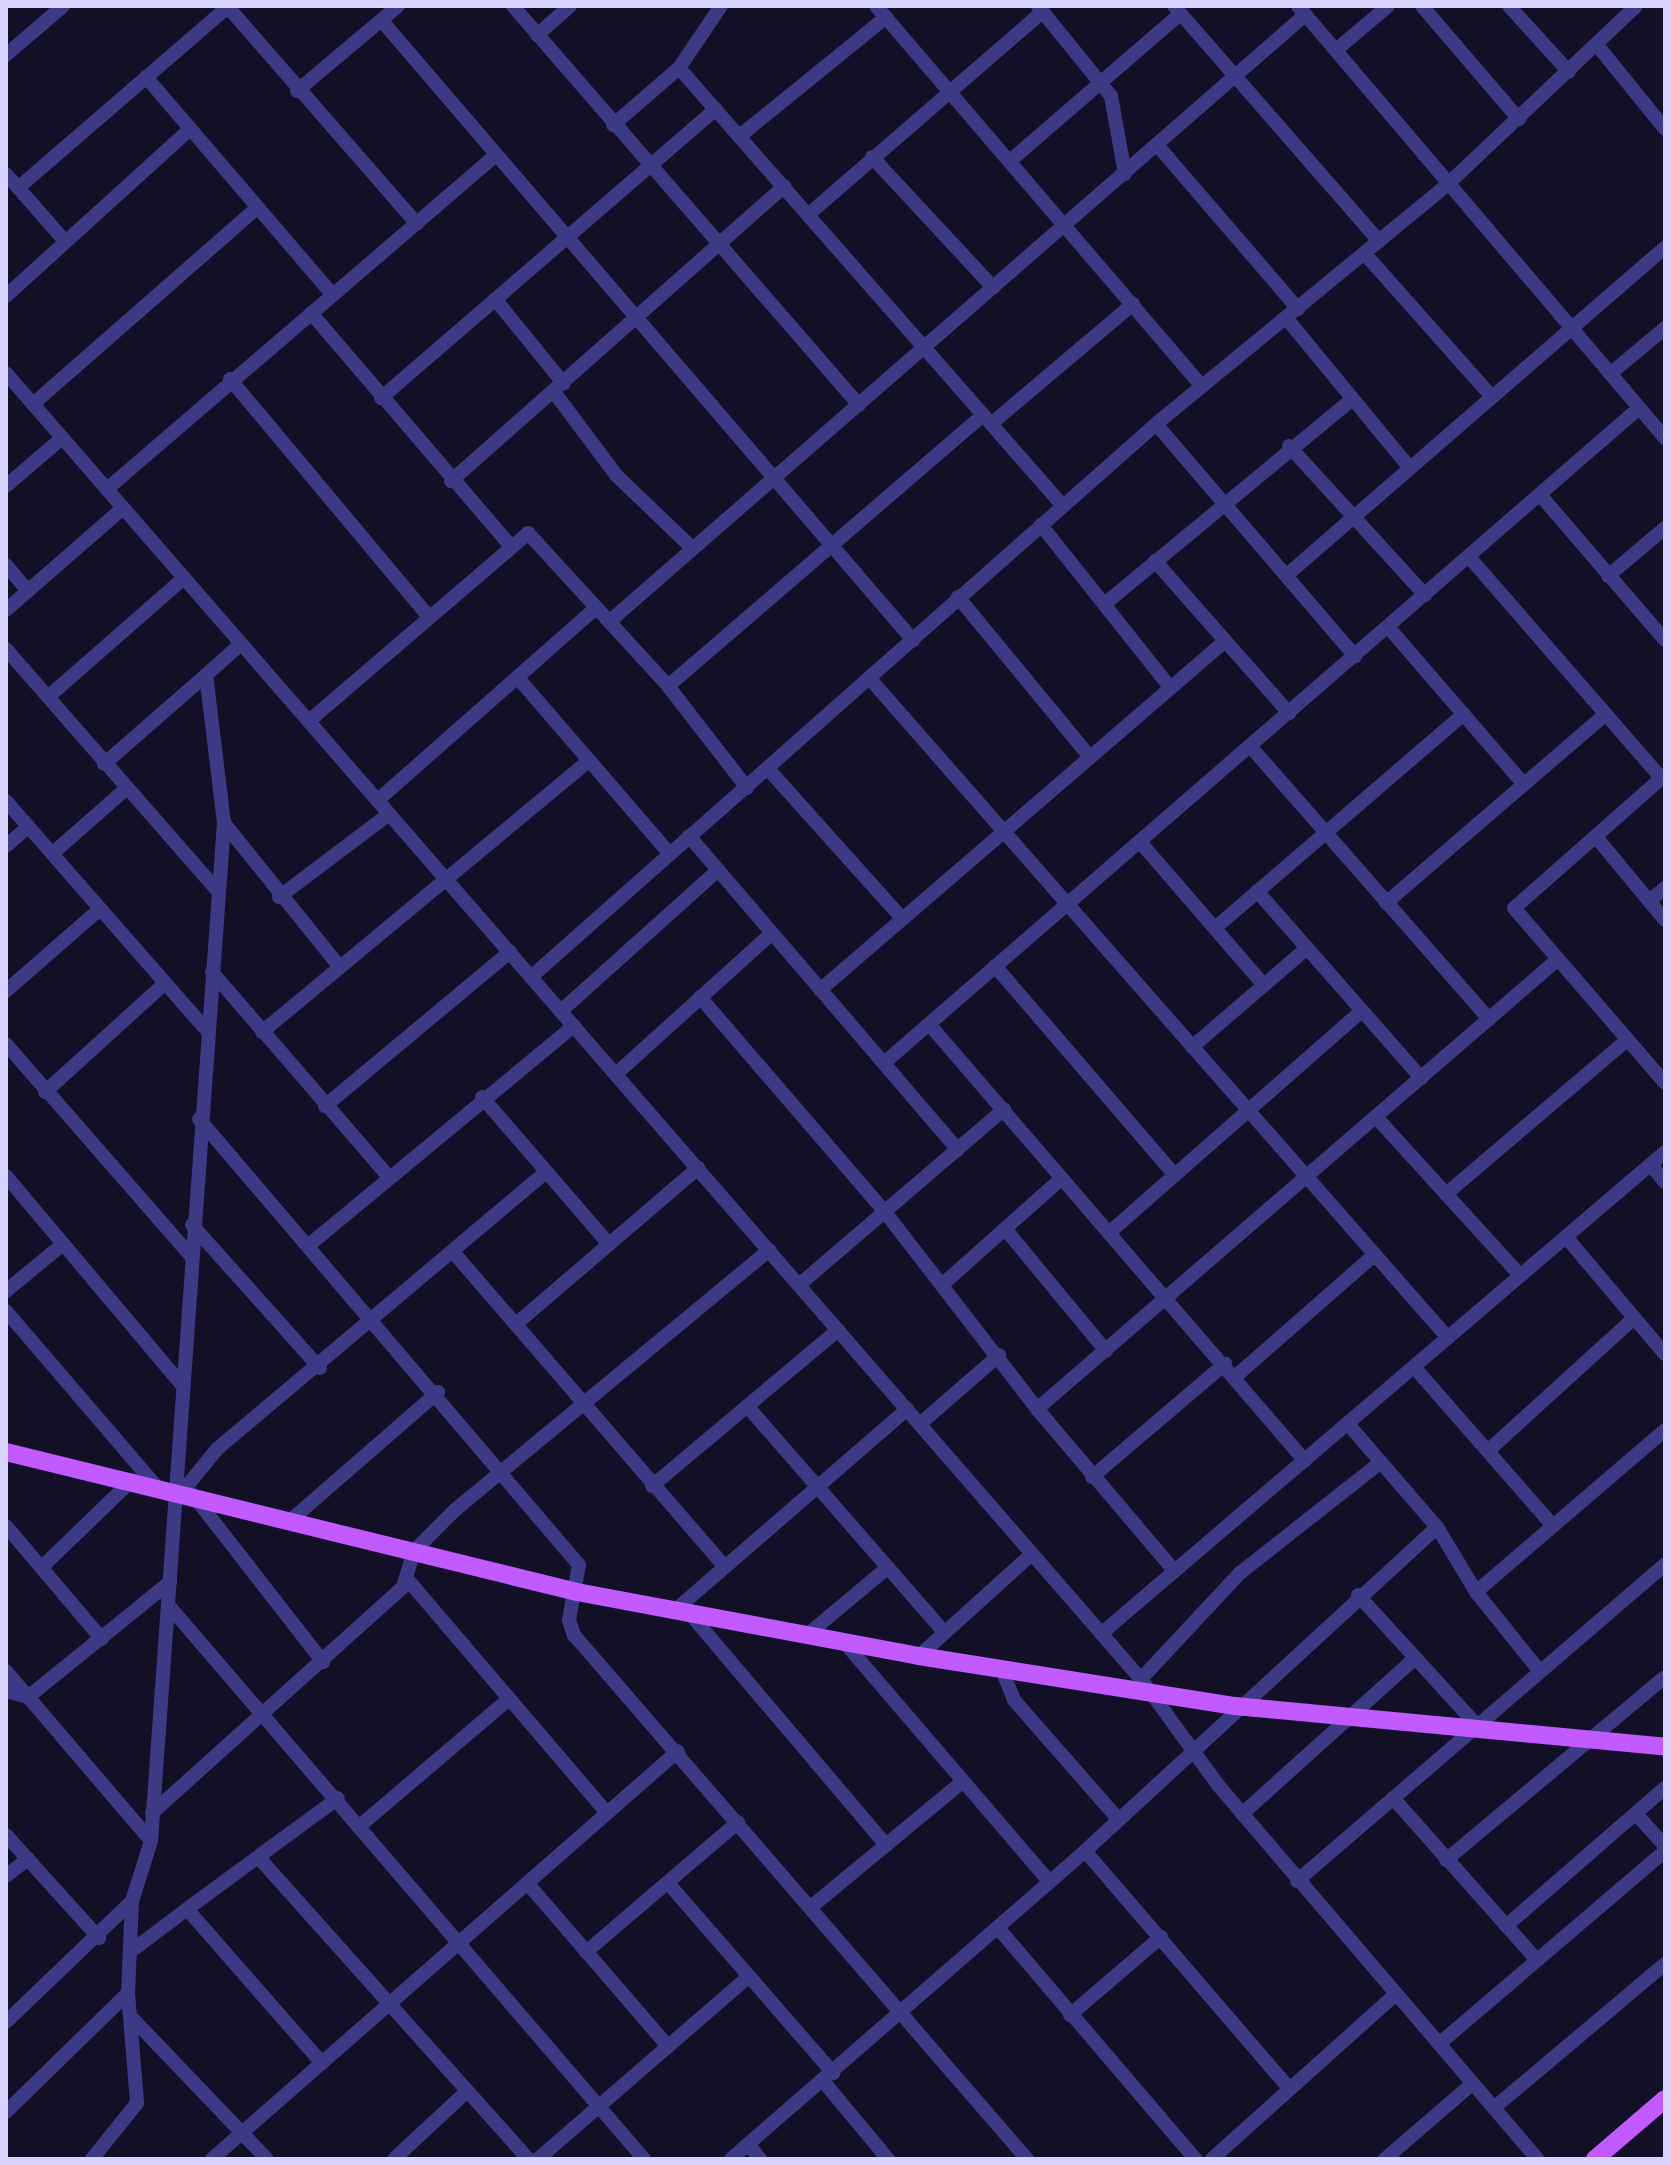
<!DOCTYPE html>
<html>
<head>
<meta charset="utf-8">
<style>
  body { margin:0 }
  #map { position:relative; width:1671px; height:2165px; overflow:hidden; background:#130f26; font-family:Karla,sans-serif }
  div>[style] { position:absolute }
  .minor>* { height:14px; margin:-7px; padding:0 7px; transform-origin:7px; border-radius:7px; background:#3d3a85 }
  .major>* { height:18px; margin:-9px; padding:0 9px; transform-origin:9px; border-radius:9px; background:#c25bff }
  span { translate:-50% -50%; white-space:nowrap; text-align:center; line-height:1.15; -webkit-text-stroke:7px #130f26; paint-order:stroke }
  .frame { position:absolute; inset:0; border:8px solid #d9d4ff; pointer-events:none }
</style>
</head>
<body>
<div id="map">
  <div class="minor">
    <i style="left:227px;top:6px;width:289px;rotate:48.9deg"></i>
    <i style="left:513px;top:6px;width:528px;rotate:49.07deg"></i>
    <i style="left:876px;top:6px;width:499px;rotate:49.4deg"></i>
    <i style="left:1038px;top:6px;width:116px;rotate:51deg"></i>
    <i style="left:1111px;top:96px;width:79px;rotate:79.8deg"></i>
    <i style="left:1174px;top:6px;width:312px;rotate:48.9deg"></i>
    <i style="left:1298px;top:6px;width:567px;rotate:49.65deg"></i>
    <i style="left:1422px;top:6px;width:149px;rotate:49.4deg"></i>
    <i style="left:1509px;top:6px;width:89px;rotate:47.7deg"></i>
    <i style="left:382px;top:21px;width:816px;rotate:49.38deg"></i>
    <i style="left:537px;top:35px;width:44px;rotate:-41.3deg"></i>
    <i style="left:1597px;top:45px;width:108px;rotate:51deg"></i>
    <i style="left:1336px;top:50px;width:68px;rotate:-40.2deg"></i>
    <i style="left:6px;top:55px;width:75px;rotate:-40.7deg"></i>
    <i style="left:679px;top:68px;width:582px;rotate:48.76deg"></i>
    <i style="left:146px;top:77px;width:287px;rotate:49.4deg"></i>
    <i style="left:297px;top:91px;width:132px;rotate:-40.1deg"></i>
    <i style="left:613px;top:125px;width:87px;rotate:-40.8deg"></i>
    <i style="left:679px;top:68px;width:75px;rotate:-55.9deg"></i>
    <i style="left:741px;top:135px;width:187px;rotate:-39.1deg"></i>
    <i style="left:1158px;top:146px;width:215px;rotate:49.3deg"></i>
    <i style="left:872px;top:157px;width:178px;rotate:47.1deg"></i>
    <i style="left:1011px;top:160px;width:223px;rotate:-40.8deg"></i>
    <i style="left:6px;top:174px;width:88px;rotate:48.7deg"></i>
    <i style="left:18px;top:188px;width:279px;rotate:-40.8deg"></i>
    <i style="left:809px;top:214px;width:308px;rotate:-40.9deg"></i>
    <i style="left:1366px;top:255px;width:188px;rotate:48.4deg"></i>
    <i style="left:6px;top:296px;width:248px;rotate:-42.2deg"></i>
    <i style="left:495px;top:299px;width:109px;rotate:50.9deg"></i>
    <i style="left:311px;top:313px;width:307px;rotate:49.4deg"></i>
    <i style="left:1287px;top:319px;width:192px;rotate:50.5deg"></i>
    <i style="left:6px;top:373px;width:1730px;rotate:49.01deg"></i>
    <i style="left:1141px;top:1679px;width:131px;rotate:54deg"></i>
    <i style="left:1218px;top:1785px;width:492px;rotate:49.5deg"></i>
    <i style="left:1610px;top:374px;width:72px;rotate:-39.9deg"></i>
    <i style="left:230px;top:379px;width:309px;rotate:50.1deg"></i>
    <i style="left:554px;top:392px;width:104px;rotate:53.2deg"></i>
    <i style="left:616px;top:475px;width:105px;rotate:43.8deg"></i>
    <i style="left:381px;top:398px;width:442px;rotate:-40.8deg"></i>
    <i style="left:33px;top:404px;width:298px;rotate:-41.2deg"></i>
    <i style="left:991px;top:424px;width:186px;rotate:-40.2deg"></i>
    <i style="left:1156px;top:424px;width:306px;rotate:49.4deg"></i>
    <i style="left:1289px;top:446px;width:202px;rotate:47.6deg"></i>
    <i style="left:451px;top:481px;width:445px;rotate:-41.5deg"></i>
    <i style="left:6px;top:486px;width:74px;rotate:-40.6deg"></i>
    <i style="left:107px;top:489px;width:513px;rotate:-40.65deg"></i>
    <i style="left:1541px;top:496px;width:190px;rotate:49.3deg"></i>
    <i style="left:1041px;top:525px;width:207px;rotate:51.5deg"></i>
    <i style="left:1470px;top:558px;width:291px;rotate:49deg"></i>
    <i style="left:1155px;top:561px;width:203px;rotate:48.6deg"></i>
    <i style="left:6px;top:565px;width:34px;rotate:50deg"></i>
    <i style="left:1288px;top:574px;width:499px;rotate:-40.9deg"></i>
    <i style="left:1608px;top:576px;width:75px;rotate:-40.1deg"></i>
    <i style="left:958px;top:597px;width:206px;rotate:50.5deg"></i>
    <i style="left:1107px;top:602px;width:318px;rotate:-39.6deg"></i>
    <i style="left:6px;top:610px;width:155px;rotate:-41.1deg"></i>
    <i style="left:610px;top:621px;width:922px;rotate:-41.09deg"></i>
    <i style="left:1389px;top:628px;width:205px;rotate:49.2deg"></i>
    <i style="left:6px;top:649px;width:320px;rotate:48.8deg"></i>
    <i style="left:518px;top:678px;width:231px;rotate:49.2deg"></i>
    <i style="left:871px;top:680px;width:875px;rotate:48.75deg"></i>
    <i style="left:668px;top:686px;width:414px;rotate:-40.7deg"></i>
    <i style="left:48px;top:697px;width:181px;rotate:-41.2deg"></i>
    <i style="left:309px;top:721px;width:289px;rotate:-40.6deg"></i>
    <i style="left:528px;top:533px;width:207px;rotate:47.5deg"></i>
    <i style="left:668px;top:686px;width:129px;rotate:52.2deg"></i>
    <i style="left:1250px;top:746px;width:363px;rotate:48.8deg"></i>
    <i style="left:104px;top:764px;width:135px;rotate:-41.1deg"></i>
    <i style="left:769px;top:770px;width:199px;rotate:48.1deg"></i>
    <i style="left:1665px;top:775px;width:201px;rotate:138.6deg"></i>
    <i style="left:1514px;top:908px;width:231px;rotate:49.2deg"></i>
    <i style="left:378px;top:800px;width:290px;rotate:-41.4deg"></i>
    <i style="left:6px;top:801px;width:305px;rotate:48.8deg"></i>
    <i style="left:224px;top:823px;width:184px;rotate:51.2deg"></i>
    <i style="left:689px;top:836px;width:413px;rotate:49.4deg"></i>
    <i style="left:1596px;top:837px;width:108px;rotate:50.3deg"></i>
    <i style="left:1140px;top:842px;width:189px;rotate:49.1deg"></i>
    <i style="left:6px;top:846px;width:30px;rotate:-41deg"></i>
    <i style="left:53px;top:853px;width:98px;rotate:-41.3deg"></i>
    <i style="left:1257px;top:891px;width:249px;rotate:48.7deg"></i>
    <i style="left:279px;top:897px;width:138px;rotate:-37deg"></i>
    <i style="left:1649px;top:901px;width:21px;rotate:-39deg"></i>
    <i style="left:1386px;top:903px;width:290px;rotate:-40.7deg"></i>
    <i style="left:1215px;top:928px;width:328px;rotate:-40.7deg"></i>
    <i style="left:995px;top:966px;width:276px;rotate:49.3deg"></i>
    <i style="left:212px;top:972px;width:269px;rotate:49.2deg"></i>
    <i style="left:531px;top:977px;width:835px;rotate:-41.5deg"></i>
    <i style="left:1156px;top:424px;width:379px;rotate:-39.4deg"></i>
    <i style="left:1449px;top:183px;width:257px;rotate:-43.4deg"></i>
    <i style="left:820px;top:990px;width:533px;rotate:-40.74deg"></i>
    <i style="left:6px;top:991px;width:125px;rotate:-41.1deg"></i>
    <i style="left:700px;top:997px;width:284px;rotate:49.3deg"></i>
    <i style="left:885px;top:1212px;width:249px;rotate:52.3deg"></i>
    <i style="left:561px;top:1011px;width:211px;rotate:-41.9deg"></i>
    <i style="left:929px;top:1024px;width:576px;rotate:49.29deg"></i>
    <i style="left:262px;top:1032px;width:423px;rotate:-39.7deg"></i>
    <i style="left:6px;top:1044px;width:283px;rotate:48.9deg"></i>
    <i style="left:1192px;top:1047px;width:152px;rotate:-40.7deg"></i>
    <i style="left:884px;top:1063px;width:1000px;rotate:-40.94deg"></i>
    <i style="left:616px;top:1074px;width:210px;rotate:-42.1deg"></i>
    <i style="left:45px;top:1092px;width:161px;rotate:-42.2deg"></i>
    <i style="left:482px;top:1097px;width:194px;rotate:49.2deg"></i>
    <i style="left:325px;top:1106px;width:241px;rotate:-39.8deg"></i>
    <i style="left:1376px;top:1117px;width:214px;rotate:47.7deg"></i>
    <i style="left:199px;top:1119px;width:586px;rotate:49.57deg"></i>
    <i style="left:579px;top:1565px;width:56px;rotate:100.3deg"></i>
    <i style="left:569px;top:1620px;width:16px;rotate:72deg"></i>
    <i style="left:574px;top:1635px;width:693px;rotate:49.16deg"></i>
    <i style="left:1651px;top:1165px;width:22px;rotate:51deg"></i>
    <i style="left:6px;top:1176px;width:272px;rotate:49.9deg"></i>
    <i style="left:1446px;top:1194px;width:238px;rotate:-40.4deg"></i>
    <i style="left:192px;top:1225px;width:192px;rotate:48.2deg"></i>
    <i style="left:1006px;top:1230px;width:157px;rotate:50.4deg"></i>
    <i style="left:1110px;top:1232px;width:335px;rotate:-41.3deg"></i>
    <i style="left:1566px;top:1237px;width:153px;rotate:49.8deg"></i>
    <i style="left:309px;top:1245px;width:344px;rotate:-39.6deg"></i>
    <i style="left:454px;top:1253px;width:411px;rotate:49.2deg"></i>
    <i style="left:943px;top:1284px;width:159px;rotate:-41.7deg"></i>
    <i style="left:799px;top:1285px;width:270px;rotate:-40.6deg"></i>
    <i style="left:6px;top:1291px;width:74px;rotate:-39.5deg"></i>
    <i style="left:6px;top:1311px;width:230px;rotate:49.4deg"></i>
    <i style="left:516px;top:1324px;width:240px;rotate:-40.6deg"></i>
    <i style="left:1414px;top:1367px;width:211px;rotate:48.8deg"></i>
    <i style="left:1236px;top:1376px;width:182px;rotate:-41.2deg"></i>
    <i style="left:747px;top:1406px;width:300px;rotate:48.9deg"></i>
    <i style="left:920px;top:1424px;width:105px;rotate:-41.1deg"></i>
    <i style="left:1348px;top:1424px;width:136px;rotate:49.2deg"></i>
    <i style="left:1437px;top:1527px;width:76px;rotate:59deg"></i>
    <i style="left:1489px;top:1450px;width:196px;rotate:-42.3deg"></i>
    <i style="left:1092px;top:1477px;width:175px;rotate:-40.4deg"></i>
    <i style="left:652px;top:1486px;width:243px;rotate:-40deg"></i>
    <i style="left:182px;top:1492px;width:55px;rotate:-50.9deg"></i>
    <i style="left:217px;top:1449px;width:430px;rotate:-40.1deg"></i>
    <i style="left:193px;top:1495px;width:212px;rotate:52.1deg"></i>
    <i style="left:291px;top:1520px;width:195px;rotate:-41deg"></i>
    <i style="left:6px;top:1526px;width:148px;rotate:49.7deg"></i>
    <i style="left:42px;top:1567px;width:125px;rotate:-44deg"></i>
    <i style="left:1172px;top:1568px;width:209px;rotate:-130.3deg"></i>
    <i style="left:1037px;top:1409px;width:687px;rotate:-40.81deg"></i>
    <i style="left:408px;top:1580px;width:306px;rotate:49.5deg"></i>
    <i style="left:1358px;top:1595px;width:173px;rotate:47.6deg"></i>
    <i style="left:169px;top:1606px;width:729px;rotate:49.34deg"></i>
    <i style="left:673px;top:1612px;width:310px;rotate:-40.9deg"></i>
    <i style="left:691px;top:1615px;width:302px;rotate:49.7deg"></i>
    <i style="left:1102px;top:1633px;width:740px;rotate:-40.51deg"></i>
    <i style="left:807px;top:1635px;width:103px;rotate:-39.9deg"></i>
    <i style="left:844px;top:1642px;width:316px;rotate:49.4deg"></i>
    <i style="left:919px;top:1656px;width:152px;rotate:-42.1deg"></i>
    <i style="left:1538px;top:1669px;width:99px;rotate:-128.8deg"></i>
    <i style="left:1476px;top:1592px;width:249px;rotate:-40.6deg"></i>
    <i style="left:1002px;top:1670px;width:32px;rotate:68deg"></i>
    <i style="left:1014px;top:1700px;width:159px;rotate:48.8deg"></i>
    <i style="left:6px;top:1671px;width:223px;rotate:49.5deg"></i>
    <i style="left:151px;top:1841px;width:63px;rotate:107.6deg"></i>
    <i style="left:132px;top:1901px;width:92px;rotate:92.5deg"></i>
    <i style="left:128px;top:1993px;width:110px;rotate:85.3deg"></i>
    <i style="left:137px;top:2103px;width:72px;rotate:128.8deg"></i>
    <i style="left:1141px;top:1679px;width:145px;rotate:-47deg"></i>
    <i style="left:1240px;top:1573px;width:179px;rotate:-38.2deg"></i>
    <i style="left:6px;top:1691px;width:23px;rotate:15deg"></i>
    <i style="left:28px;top:1697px;width:183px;rotate:-39deg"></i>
    <i style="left:1393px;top:1798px;width:217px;rotate:48.4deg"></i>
    <i style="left:152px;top:1813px;width:338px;rotate:-42deg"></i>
    <i style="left:403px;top:1587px;width:38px;rotate:-73deg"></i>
    <i style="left:414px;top:1551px;width:58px;rotate:-45deg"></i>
    <i style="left:455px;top:1510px;width:408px;rotate:-39.6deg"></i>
    <i style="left:1242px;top:1814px;width:232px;rotate:-42deg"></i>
    <i style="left:1637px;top:1815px;width:42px;rotate:47.9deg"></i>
    <i style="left:362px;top:1824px;width:193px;rotate:-40.4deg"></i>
    <i style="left:6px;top:1835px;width:139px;rotate:47.9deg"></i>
    <i style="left:151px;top:1841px;width:1021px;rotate:-85.9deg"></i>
    <i style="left:224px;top:823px;width:149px;rotate:-96.9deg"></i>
    <i style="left:206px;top:675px;width:47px;rotate:-41.5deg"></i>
    <i style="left:1085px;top:1851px;width:311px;rotate:49.3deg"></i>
    <i style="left:260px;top:1859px;width:402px;rotate:48.2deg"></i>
    <i style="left:1446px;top:1860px;width:285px;rotate:-39.9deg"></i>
    <i style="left:6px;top:1876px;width:28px;rotate:-38deg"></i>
    <i style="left:1297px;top:1881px;width:486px;rotate:-40.7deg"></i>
    <i style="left:668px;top:1883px;width:252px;rotate:49deg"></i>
    <i style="left:528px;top:1884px;width:214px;rotate:49.2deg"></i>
    <i style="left:811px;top:1907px;width:196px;rotate:-39.6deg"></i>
    <i style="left:187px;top:1909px;width:187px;rotate:-36.3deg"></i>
    <i style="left:1506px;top:1926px;width:211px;rotate:-41deg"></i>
    <i style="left:998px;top:1928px;width:304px;rotate:49.5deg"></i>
    <i style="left:134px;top:1949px;width:66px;rotate:-37deg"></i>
    <i style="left:187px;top:1909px;width:205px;rotate:48.8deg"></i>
    <i style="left:586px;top:1952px;width:200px;rotate:-40.5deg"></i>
    <i style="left:1070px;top:2015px;width:120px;rotate:-40.6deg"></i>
    <i style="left:134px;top:2020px;width:192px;rotate:46.3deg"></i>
    <i style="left:6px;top:2022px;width:175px;rotate:-43.8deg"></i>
    <i style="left:1439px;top:2044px;width:297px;rotate:-40.5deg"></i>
    <i style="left:823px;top:2081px;width:102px;rotate:50.2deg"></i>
    <i style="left:1495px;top:2107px;width:222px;rotate:-40.1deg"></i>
    <i style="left:6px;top:2112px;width:170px;rotate:-44.3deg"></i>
    <i style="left:748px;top:2144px;width:19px;rotate:51deg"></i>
    <i style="left:212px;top:2159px;width:619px;rotate:-41.2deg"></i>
    <i style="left:394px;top:2159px;width:98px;rotate:-42.9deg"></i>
    <i style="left:538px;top:2159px;width:278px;rotate:-40.9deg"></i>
    <i style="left:731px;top:2159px;width:469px;rotate:-41deg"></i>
    <i style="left:1085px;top:1851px;width:478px;rotate:-42.6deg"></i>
    <i style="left:1212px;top:2159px;width:247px;rotate:-41.9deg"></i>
    <i style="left:1385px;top:2159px;width:116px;rotate:-40.8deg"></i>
  </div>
  <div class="major">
    <i style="left:6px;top:1452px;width:588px;rotate:13.78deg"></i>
    <i style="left:577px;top:1592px;width:348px;rotate:10.6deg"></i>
    <i style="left:919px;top:1656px;width:320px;rotate:9deg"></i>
    <i style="left:1235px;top:1706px;width:432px;rotate:5.4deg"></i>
    <i style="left:1595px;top:2159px;width:92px;rotate:-40.6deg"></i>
  </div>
  <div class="frame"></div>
</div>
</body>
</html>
